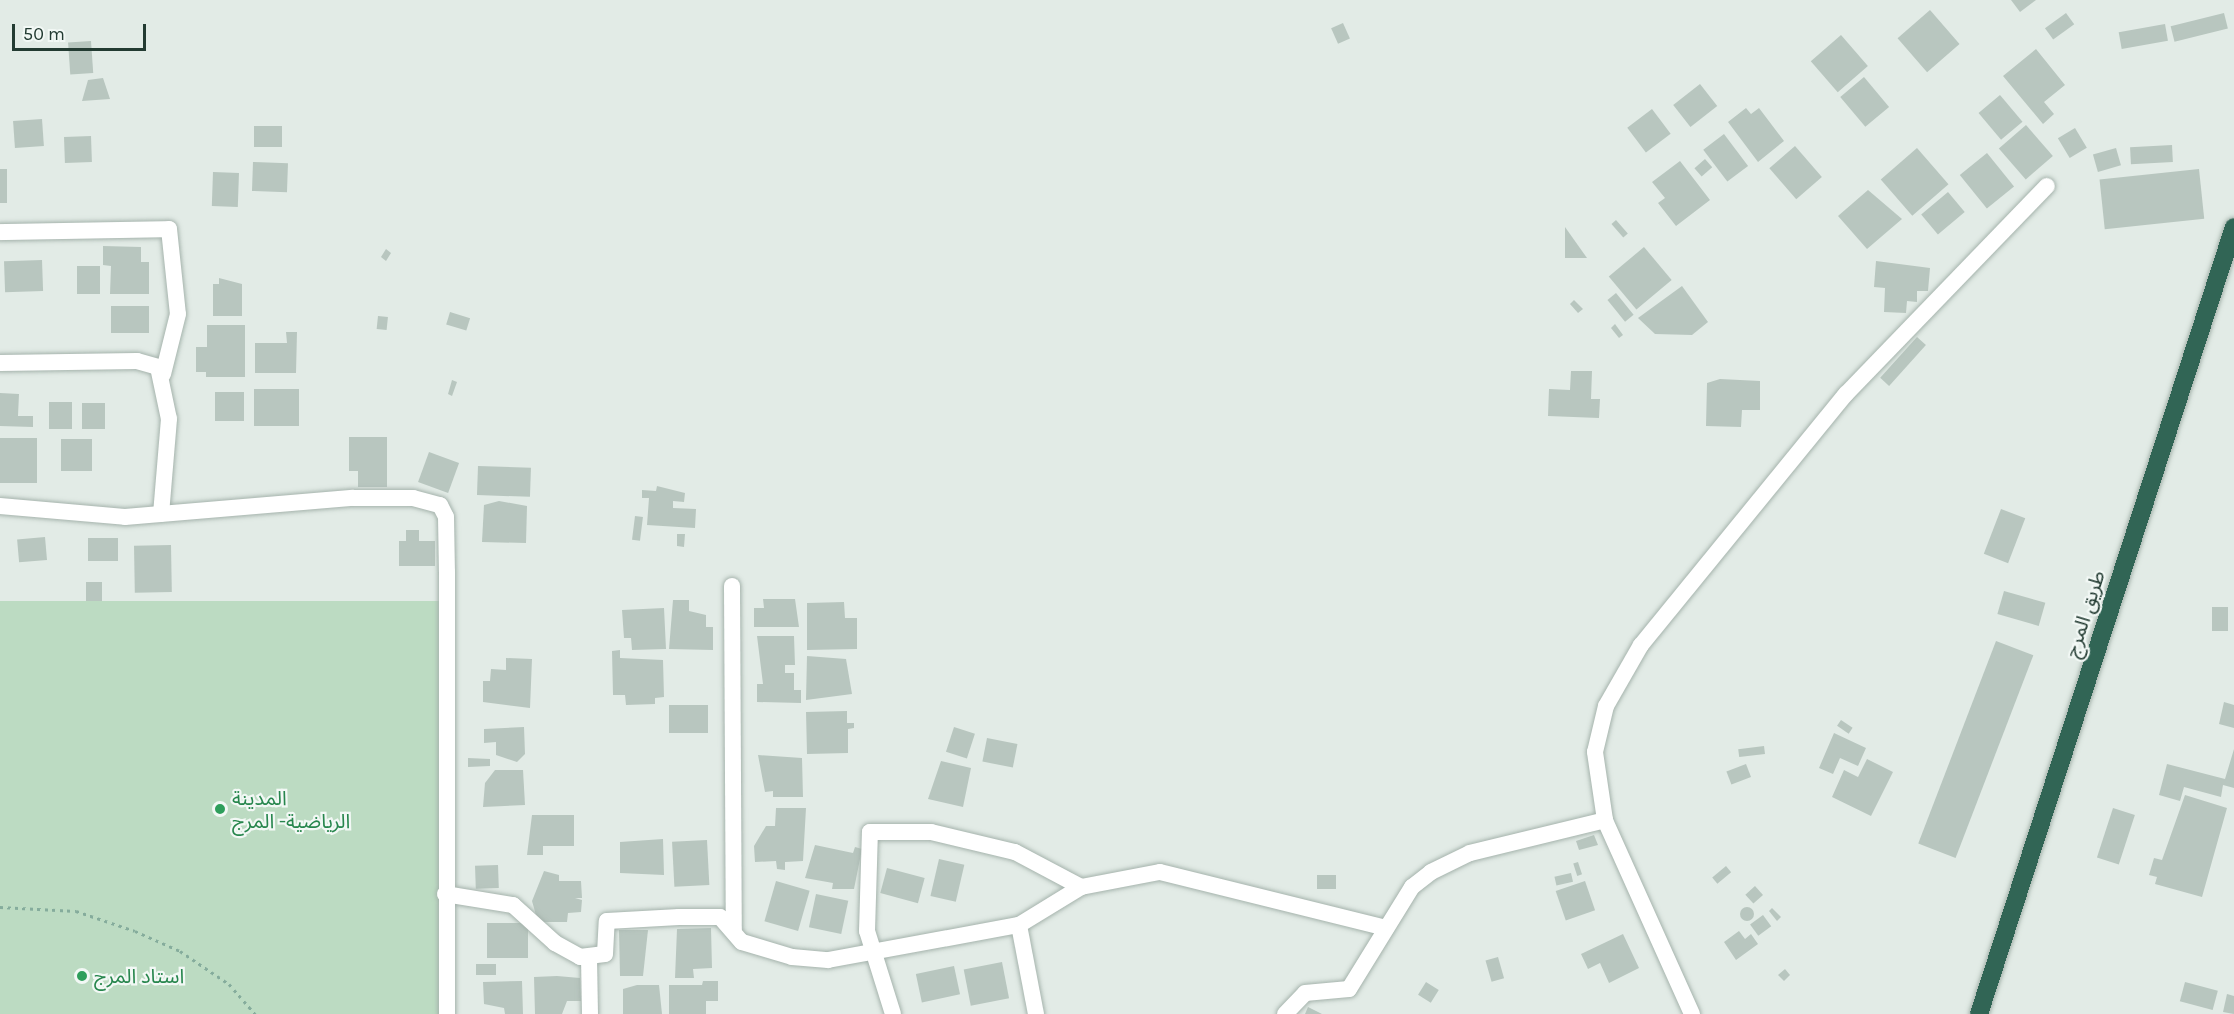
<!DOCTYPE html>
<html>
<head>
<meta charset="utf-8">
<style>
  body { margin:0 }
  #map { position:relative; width:2234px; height:1014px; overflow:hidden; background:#e2ebe6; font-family:Karla,"Noto Sans Arabic",sans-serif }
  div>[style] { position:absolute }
  .green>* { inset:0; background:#bcdbc2; transform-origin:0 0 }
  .building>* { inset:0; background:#b8c6bf; transform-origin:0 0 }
  .round { border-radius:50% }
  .path>* { height:3px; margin-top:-1.5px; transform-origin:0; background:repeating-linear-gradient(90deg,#85ac9c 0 3px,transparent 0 7.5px) }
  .roads { filter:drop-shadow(0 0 2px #a5b3ac) drop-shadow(0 0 2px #a5b3ac) }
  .street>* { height:16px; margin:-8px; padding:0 8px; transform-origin:8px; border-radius:8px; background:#fff }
  .highway>* { height:18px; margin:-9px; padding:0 9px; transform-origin:9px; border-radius:9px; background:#316555 }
  .dots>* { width:16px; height:16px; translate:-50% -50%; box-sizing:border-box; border:3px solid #f2f8f5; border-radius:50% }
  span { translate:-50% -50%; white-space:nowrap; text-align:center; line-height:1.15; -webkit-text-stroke:4.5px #f2f8f5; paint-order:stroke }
  .street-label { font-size:20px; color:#233b32 }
  .leisure-label { font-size:20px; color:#27864d }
  .left { translate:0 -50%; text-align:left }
  .scale { position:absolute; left:12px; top:24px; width:134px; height:27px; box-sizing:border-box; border:3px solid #233b32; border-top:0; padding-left:8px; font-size:18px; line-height:21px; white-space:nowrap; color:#233b32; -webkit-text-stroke:4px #f2f8f5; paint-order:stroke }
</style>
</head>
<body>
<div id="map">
  <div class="green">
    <i style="left:439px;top:601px;width:413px;height:439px;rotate:90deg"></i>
  </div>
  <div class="building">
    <i style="clip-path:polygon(2011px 0,2036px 0,2020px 12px)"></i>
    <i style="left:1930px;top:10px;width:45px;height:43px;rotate:49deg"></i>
    <i style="left:2066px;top:13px;width:14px;height:26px;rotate:54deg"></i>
    <i style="left:2224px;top:13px;width:16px;height:55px;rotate:76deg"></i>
    <i style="left:1343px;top:23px;width:17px;height:13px;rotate:66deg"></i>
    <i style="left:2165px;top:24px;width:17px;height:47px;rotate:80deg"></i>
    <i style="left:1841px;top:35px;width:41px;height:40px;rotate:49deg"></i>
    <i style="left:91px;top:41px;width:32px;height:23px;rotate:86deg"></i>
    <i style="clip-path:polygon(2036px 49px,2065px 85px,2044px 102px,2054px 114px,2043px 124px,2003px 76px)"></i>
    <i style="left:1864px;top:77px;width:39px;height:31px;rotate:50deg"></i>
    <i style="clip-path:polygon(103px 78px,110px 99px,82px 101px,88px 80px)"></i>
    <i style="left:1700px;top:84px;width:28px;height:34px;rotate:52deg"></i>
    <i style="left:2000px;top:95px;width:35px;height:28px;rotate:50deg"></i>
    <i style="clip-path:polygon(1746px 108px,1751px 114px,1759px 108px,1784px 141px,1758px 162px,1728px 122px)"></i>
    <i style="left:1652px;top:109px;width:31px;height:31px;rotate:53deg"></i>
    <i style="left:42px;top:119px;width:27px;height:29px;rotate:86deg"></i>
    <i style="left:2026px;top:125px;width:41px;height:36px;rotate:49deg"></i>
    <i style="left:254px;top:126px;width:28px;height:21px"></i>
    <i style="left:2075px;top:128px;width:23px;height:20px;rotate:59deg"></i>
    <i style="left:1724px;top:134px;width:40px;height:26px;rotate:53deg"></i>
    <i style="left:91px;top:136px;width:26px;height:27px;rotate:88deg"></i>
    <i style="left:2172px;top:145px;width:17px;height:42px;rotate:87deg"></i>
    <i style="left:1795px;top:146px;width:41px;height:34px;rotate:49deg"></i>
    <i style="left:1917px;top:148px;width:48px;height:48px;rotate:49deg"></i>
    <i style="left:2116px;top:148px;width:18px;height:24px;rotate:74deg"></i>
    <i style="left:1987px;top:153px;width:43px;height:35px;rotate:51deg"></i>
    <i style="left:1705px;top:159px;width:11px;height:14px;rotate:49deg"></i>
    <i style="clip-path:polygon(1680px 161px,1710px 200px,1676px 226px,1658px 203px,1665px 198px,1652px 182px)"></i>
    <i style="left:253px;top:162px;width:35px;height:29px;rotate:2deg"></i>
    <i style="left:0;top:169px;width:7px;height:34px"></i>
    <i style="left:2199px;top:169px;width:50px;height:100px;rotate:84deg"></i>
    <i style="left:213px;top:172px;width:26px;height:34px;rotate:2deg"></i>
    <i style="clip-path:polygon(1868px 190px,1902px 219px,1867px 249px,1838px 216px)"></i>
    <i style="left:1948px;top:192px;width:26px;height:35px;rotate:50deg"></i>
    <i style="left:1616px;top:220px;width:18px;height:6px;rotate:49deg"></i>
    <i style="clip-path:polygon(1565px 227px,1587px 258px,1565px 258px)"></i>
    <i style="clip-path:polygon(103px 246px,141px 247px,141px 262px,149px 262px,149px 294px,110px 294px,111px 266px,103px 265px)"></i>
    <i style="left:1644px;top:247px;width:43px;height:46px;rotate:50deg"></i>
    <i style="clip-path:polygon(386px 249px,391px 253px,386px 261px,381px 257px)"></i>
    <i style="left:42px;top:260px;width:31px;height:38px;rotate:88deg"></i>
    <i style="clip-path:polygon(1876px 261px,1930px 268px,1928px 291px,1917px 291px,1917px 302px,1907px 301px,1906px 313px,1884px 312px,1885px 288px,1874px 287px)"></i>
    <i style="left:77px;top:266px;width:23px;height:28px"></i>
    <i style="clip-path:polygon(219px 278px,242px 284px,242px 316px,213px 316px,213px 284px,219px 284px)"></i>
    <i style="clip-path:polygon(1682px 286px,1708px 322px,1692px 335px,1655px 334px,1638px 318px)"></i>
    <i style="left:1616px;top:293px;width:28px;height:11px;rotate:51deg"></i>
    <i style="clip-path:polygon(1574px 300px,1583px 309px,1578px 313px,1570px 304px)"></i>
    <i style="left:111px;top:306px;width:38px;height:27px"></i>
    <i style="left:450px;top:312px;width:21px;height:13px;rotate:17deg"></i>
    <i style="left:378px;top:316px;width:10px;height:13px;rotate:6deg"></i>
    <i style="clip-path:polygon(1615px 324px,1623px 335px,1619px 338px,1611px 328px)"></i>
    <i style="clip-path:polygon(207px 325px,245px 325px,245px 377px,206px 377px,206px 372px,196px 372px,196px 347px,207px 347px)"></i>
    <i style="clip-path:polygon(286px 332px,297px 332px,296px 373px,255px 373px,255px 343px,287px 343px)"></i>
    <i style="left:1917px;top:337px;width:12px;height:55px;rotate:42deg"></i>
    <i style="clip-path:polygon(1571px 371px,1592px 371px,1591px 399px,1600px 399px,1599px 418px,1548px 416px,1549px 389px,1570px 390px)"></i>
    <i style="clip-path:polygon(1720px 379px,1760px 381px,1760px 410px,1742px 410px,1741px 427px,1706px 426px,1707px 383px)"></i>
    <i style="clip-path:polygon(452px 380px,457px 382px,452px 396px,448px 394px)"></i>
    <i style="left:254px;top:389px;width:45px;height:37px"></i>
    <i style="left:215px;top:392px;width:29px;height:29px"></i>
    <i style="clip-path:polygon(0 393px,19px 394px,18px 416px,33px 416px,33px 427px,0 426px)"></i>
    <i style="left:49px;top:402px;width:23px;height:27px"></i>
    <i style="left:82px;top:403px;width:23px;height:26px"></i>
    <i style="clip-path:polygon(349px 437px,387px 437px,387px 487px,358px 487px,358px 471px,349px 471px)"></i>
    <i style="left:0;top:438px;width:37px;height:45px"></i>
    <i style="left:61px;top:439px;width:31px;height:32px"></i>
    <i style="left:429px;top:452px;width:32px;height:32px;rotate:20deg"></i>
    <i style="left:478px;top:466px;width:53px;height:29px;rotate:2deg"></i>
    <i style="clip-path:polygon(657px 486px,685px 493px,684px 502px,673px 501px,673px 508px,696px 509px,695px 528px,647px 525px,649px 498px,642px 498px,642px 490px,656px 491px)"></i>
    <i style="clip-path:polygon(499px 501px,527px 506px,526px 543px,482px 542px,484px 505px)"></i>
    <i style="left:2001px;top:509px;width:26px;height:48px;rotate:21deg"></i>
    <i style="left:635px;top:516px;width:8px;height:24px;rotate:7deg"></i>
    <i style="clip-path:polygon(406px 530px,419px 530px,419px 541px,435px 541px,435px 566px,399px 566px,399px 541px,406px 541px)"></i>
    <i style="clip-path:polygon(677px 534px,685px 534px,684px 547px,677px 546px)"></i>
    <i style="left:45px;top:537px;width:23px;height:28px;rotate:85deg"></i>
    <i style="left:118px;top:538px;width:23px;height:30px;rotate:90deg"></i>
    <i style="left:171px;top:545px;width:47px;height:37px;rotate:89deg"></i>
    <i style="left:86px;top:582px;width:16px;height:19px"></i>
    <i style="left:2004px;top:591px;width:43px;height:24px;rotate:16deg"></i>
    <i style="clip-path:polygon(763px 599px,795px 599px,799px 627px,754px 627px,754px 608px,764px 608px)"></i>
    <i style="clip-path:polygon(673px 600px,689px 600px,689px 611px,706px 615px,706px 627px,713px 627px,713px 650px,669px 649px)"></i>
    <i style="clip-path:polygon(844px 602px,845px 618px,857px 618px,857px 649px,807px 650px,807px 603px)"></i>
    <i style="left:2212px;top:607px;width:16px;height:24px"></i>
    <i style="clip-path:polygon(664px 608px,666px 649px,632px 650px,631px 638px,624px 638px,622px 610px)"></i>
    <i style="clip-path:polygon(757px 636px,794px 636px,795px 665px,785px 665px,785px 673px,794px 673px,794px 690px,801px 690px,801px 703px,757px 702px,757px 684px,763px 684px)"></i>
    <i style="left:1996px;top:641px;width:40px;height:217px;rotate:21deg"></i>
    <i style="clip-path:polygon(620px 650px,620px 658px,663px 660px,664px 697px,655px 698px,655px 704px,626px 705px,625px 695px,613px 695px,612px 651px)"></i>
    <i style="clip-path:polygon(807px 656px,846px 659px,852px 694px,806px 700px)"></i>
    <i style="clip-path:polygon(506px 658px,532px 659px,530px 708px,483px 702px,483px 681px,490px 681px,491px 669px,506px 670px)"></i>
    <i style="clip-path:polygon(2224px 702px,2234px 705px,2234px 728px,2219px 724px)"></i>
    <i style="left:669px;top:705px;width:39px;height:28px"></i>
    <i style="clip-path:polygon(847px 711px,847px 723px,854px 723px,854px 728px,848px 729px,848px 753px,807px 754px,806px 712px)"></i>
    <i style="left:1841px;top:720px;width:14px;height:7px;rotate:34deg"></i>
    <i style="clip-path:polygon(524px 727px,525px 754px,517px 762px,496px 755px,496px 742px,484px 743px,484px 729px)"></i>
    <i style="left:954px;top:727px;width:22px;height:26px;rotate:18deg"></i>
    <i style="clip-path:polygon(1834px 733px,1866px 748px,1858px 766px,1840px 758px,1833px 774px,1819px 768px)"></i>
    <i style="left:987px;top:738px;width:31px;height:24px;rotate:11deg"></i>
    <i style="left:1764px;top:746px;width:8px;height:26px;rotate:83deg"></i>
    <i style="clip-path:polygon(2234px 749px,2234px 788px,2223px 785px,2221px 797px,2184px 787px,2180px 801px,2159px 795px,2167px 764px,2225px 779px)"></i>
    <i style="clip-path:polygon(758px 755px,802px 758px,803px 797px,773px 797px,773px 791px,765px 792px)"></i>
    <i style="clip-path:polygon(468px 758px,490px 759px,490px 766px,468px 767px)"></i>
    <i style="clip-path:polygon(1867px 759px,1893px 772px,1871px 816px,1832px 797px,1844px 770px,1858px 777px)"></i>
    <i style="clip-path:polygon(941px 761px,971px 768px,963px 807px,928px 799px)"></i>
    <i style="left:1746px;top:764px;width:14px;height:21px;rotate:69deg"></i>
    <i style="clip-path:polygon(495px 770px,523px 770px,525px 805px,483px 807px,485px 783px)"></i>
    <i style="clip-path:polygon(2185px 795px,2227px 808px,2202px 897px,2155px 884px,2157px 877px,2149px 875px,2154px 858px,2162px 860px)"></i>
    <i style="clip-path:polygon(776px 808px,806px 808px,803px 861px,785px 862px,785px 870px,777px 869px,776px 861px,755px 862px,754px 846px,766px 826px,775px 826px)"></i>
    <i style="left:2113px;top:808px;width:23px;height:52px;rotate:18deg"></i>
    <i style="clip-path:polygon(532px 815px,574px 815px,574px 846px,543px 846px,543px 855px,527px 855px)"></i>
    <i style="clip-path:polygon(1594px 835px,1598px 845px,1579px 850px,1576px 841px)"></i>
    <i style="clip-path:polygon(663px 839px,664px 875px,620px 873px,620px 842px)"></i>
    <i style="left:707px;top:840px;width:45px;height:35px;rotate:87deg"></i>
    <i style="clip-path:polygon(815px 845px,853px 853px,855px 847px,862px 849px,854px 889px,832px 889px,833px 883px,805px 878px)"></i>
    <i style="left:939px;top:859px;width:26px;height:38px;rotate:13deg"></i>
    <i style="left:1578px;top:862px;width:13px;height:5px;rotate:72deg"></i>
    <i style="left:498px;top:865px;width:23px;height:23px;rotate:88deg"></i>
    <i style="left:1726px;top:866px;width:8px;height:18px;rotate:50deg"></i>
    <i style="left:887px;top:868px;width:39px;height:26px;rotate:15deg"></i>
    <i style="clip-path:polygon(544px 871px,559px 875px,559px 881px,581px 881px,582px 898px,575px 898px,582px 900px,581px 912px,568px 913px,567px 922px,538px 922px,532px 901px)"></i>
    <i style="left:1571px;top:873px;width:9px;height:17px;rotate:77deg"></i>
    <i style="left:1317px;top:875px;width:19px;height:14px"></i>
    <i style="left:776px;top:881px;width:35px;height:42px;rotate:16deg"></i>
    <i style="left:1585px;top:881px;width:31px;height:31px;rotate:71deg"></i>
    <i style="left:1755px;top:886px;width:12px;height:13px;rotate:48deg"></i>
    <i style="left:816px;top:894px;width:33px;height:34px;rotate:12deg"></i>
    <i class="round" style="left:1740px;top:907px;width:14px;height:14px"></i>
    <i style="clip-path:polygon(1772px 908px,1781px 917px,1777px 921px,1769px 911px)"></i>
    <i style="left:1763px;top:915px;width:14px;height:16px;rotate:54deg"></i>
    <i style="left:528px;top:923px;width:35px;height:41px;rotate:90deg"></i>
    <i style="clip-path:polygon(711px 928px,712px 968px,693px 969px,694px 978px,675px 978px,677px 929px)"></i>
    <i style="clip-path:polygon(619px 930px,648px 930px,643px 976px,620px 976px)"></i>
    <i style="clip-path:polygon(1739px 931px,1745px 939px,1751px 934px,1758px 944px,1736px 960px,1724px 942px)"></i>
    <i style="clip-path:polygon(1623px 934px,1639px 968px,1609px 983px,1600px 963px,1588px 969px,1581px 954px)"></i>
    <i style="left:1498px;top:957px;width:22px;height:13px;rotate:74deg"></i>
    <i style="left:1002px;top:962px;width:37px;height:39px;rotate:79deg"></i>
    <i style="left:476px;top:964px;width:20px;height:11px"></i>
    <i style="left:954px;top:966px;width:29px;height:39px;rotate:78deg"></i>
    <i style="clip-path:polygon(1785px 969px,1790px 975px,1784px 981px,1778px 975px)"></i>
    <i style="clip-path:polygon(557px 976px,580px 978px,581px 1001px,567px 1001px,562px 1014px,535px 1014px,534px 977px)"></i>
    <i style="clip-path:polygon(522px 981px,523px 1014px,505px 1014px,504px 1008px,484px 1004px,483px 982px)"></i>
    <i style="clip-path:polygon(703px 981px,718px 981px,718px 1001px,706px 1001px,706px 1014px,669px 1014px,669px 985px,702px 985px)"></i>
    <i style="left:1426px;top:982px;width:15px;height:15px;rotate:32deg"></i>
    <i style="left:2185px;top:982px;width:34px;height:20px;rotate:15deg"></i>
    <i style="clip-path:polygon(637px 985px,659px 985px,662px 1014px,623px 1014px,623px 989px)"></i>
    <i style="clip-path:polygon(2227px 994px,2234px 996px,2234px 1014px,2223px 1012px)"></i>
    <i style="clip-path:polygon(1308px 1007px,1322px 1014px,1305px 1014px)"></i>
  </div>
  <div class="path">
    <i style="left:0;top:907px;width:76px;rotate:3deg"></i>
    <i style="left:76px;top:911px;width:62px;rotate:18.7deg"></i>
    <i style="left:135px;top:931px;width:49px;rotate:24deg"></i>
    <i style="left:180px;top:951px;width:59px;rotate:34deg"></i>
    <i style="left:229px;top:984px;width:40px;rotate:49deg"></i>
  </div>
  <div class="roads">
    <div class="street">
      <i style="left:0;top:232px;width:169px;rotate:-1deg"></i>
      <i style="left:169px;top:229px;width:85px;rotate:84deg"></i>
      <i style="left:178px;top:314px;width:62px;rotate:104deg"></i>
      <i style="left:0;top:363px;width:137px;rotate:-0.8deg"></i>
      <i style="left:137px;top:361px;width:22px;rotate:16deg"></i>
      <i style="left:158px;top:367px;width:53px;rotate:78.1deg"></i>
      <i style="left:169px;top:419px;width:95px;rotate:94.8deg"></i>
      <i style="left:0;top:506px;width:125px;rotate:5deg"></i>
      <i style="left:125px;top:517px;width:229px;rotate:-4.8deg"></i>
      <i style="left:353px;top:498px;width:60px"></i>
      <i style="left:413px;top:498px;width:28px;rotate:15deg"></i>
      <i style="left:440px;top:505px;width:13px;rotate:63deg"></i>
      <i style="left:446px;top:517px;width:55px;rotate:89deg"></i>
      <i style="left:447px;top:572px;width:442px;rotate:90deg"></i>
      <i style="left:732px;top:586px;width:345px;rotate:89.7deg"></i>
      <i style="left:445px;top:894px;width:69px;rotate:9.2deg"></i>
      <i style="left:513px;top:905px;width:57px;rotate:42.1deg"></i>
      <i style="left:555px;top:943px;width:29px;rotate:29deg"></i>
      <i style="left:580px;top:957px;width:25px;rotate:-7deg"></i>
      <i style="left:605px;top:954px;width:33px;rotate:-87deg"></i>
      <i style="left:607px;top:921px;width:72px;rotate:-3.2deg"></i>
      <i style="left:679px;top:917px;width:41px"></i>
      <i style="left:720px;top:917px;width:33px;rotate:49deg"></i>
      <i style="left:742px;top:942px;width:52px;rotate:16.7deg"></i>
      <i style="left:792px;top:957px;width:36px;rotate:5deg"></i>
      <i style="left:828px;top:960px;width:194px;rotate:-10.4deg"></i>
      <i style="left:1019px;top:925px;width:73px;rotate:-31.5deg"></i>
      <i style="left:1081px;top:887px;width:80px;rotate:-10.8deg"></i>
      <i style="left:1160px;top:872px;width:233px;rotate:13.9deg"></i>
      <i style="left:1019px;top:925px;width:91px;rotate:79.2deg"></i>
      <i style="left:589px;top:957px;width:57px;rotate:89deg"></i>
      <i style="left:893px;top:1014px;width:87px;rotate:-107.4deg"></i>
      <i style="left:867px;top:931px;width:99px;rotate:-88.3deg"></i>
      <i style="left:870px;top:832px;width:61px"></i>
      <i style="left:931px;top:832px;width:86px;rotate:13.4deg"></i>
      <i style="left:1015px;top:852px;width:75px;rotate:27.9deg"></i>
      <i style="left:1285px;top:1014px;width:29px;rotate:-46deg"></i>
      <i style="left:1305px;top:993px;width:44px;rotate:-5.2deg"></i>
      <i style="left:1349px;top:989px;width:120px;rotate:-58.3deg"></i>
      <i style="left:1412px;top:887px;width:24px;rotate:-38deg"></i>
      <i style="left:1431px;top:872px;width:43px;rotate:-26deg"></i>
      <i style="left:1470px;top:853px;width:139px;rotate:-13.7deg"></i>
      <i style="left:1692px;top:1014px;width:213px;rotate:-114.2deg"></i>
      <i style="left:1605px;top:820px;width:69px;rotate:-98.4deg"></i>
      <i style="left:1595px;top:752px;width:47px;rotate:-76.6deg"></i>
      <i style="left:1606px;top:706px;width:70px;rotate:-60.2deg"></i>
      <i style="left:1641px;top:645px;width:324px;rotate:-50.8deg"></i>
      <i style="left:1846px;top:394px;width:289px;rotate:-46deg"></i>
    </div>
    <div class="highway">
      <i style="left:1979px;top:1014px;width:827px;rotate:-72.05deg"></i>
    </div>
  </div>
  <div class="dots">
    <i style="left:220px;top:809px;background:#2e9e5b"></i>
    <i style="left:82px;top:976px;background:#2e9e5b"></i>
  </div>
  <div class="street-label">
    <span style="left:2085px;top:614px;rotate:-72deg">طريق المرج</span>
  </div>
  <div class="leisure-label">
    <span class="left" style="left:232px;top:810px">المدينة<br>الرياضية- المرج</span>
    <span class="left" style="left:94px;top:976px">استاد المرج</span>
  </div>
  <div class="scale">50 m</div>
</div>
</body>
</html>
